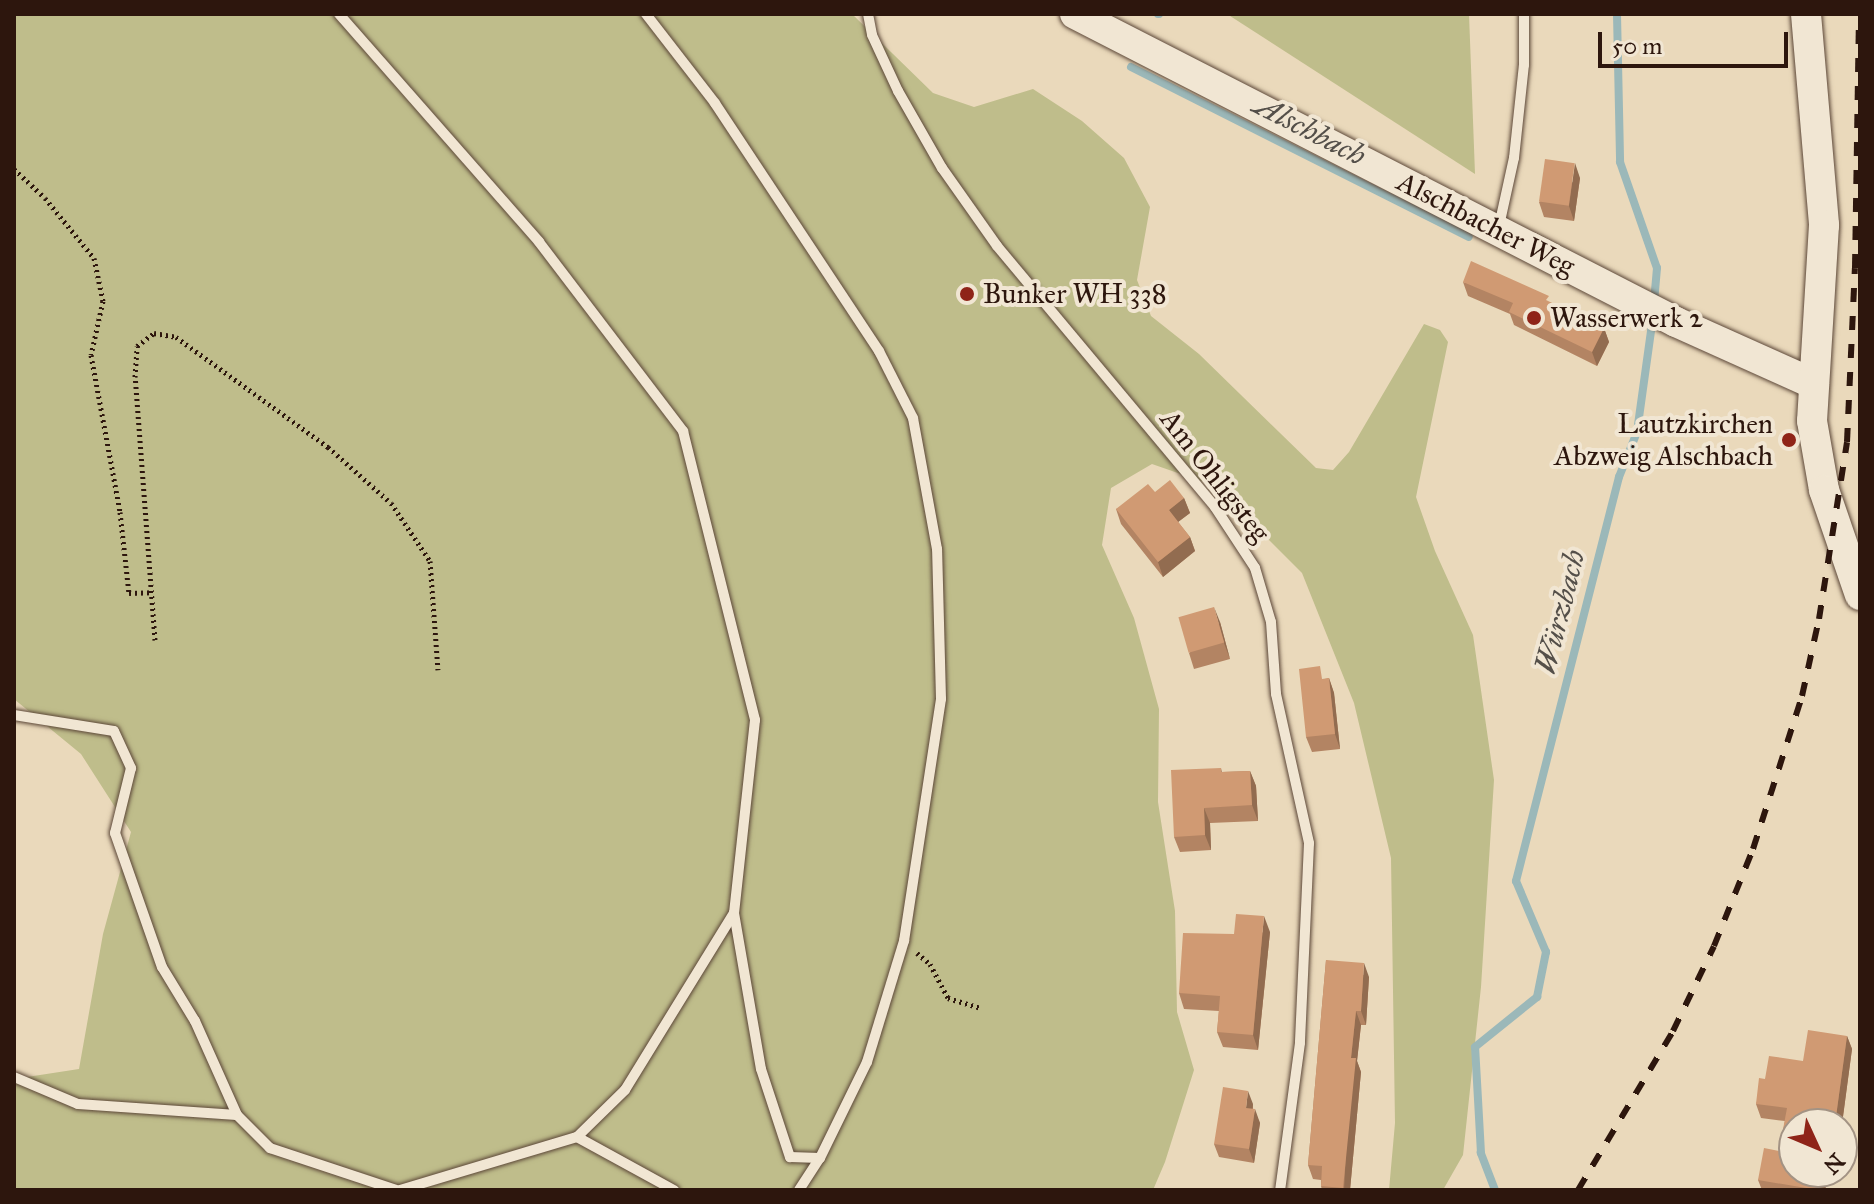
<!DOCTYPE html>
<html>
<head>
<meta charset="utf-8">
<style>
  body { margin:0 }
  #map { position:relative; width:1874px; height:1204px; overflow:hidden; background:#ead9bb; font-family:"IM FELL Great Primer",serif }
  div>[style] { position:absolute }
  .green>* { inset:0; background:#bfbd8b }
  .stream>* { height:8px; margin:-4px; padding:0 4px; transform-origin:4px; border-radius:4px; background:#9bb8b9 }
  .path>* { height:5px; margin-top:-2.5px; transform-origin:0; background:repeating-linear-gradient(90deg,#2d160d 0 2px,transparent 0 6px) }
  .roads { filter:drop-shadow(0 0 2px #5c4738) drop-shadow(0 0 2px #5c4738) }
  .lane>* { height:10px; margin:-5px; padding:0 5px; transform-origin:5px; border-radius:5px; background:#f1e6d3 }
  .secondary>* { height:30px; margin:-15px; padding:0 15px; transform-origin:15px; border-radius:15px; background:#f1e6d3 }
  .rail>* { height:6px; margin-top:-3px; transform-origin:0; background:repeating-linear-gradient(90deg,#2d160d 0 14px,transparent 0 28px) }
  .wall>* { inset:0; background:#b38463 }
  .shaded-wall>* { inset:0; background:#926c50 }
  .building>* { inset:0; background:#d09a73; transform-origin:0 0 }
  .dots>* { width:22px; height:22px; translate:-50% -50%; box-sizing:border-box; border:4px solid #f1e6d3; border-radius:50% }
  span { translate:-50% -50%; white-space:nowrap; text-align:center; line-height:1.15; -webkit-text-stroke:8px #f1e6d3; paint-order:stroke }
  .street-label { font-size:28px; color:#2d160d }
  .poi-label { font-size:28px; color:#2d160d }
  .left { translate:0 -50%; text-align:left }
  .right { translate:-100% -50%; text-align:right }
  .water-label { font-size:30px; color:#544f49; font-style:italic }
  .frame { position:absolute; inset:0; border:16px solid #2d160d; pointer-events:none }
  .north { position:absolute; left:1778px; top:1108px; width:80px; height:80px; box-sizing:border-box; background:#f1e6d3; border:2px solid #a39384; border-radius:50%; rotate:134deg; font-size:22px; font-weight:700; line-height:32px; text-align:center; color:#2d160d }
  .north::after { content:''; display:block; margin:auto; width:28px; height:36px; background:#8f2418; clip-path:polygon(50% 0,100% 100%,50% 72%,0 100%) }
  .scale { position:absolute; left:1598px; top:32px; width:190px; height:36px; box-sizing:border-box; border:4px solid #2d160d; border-top:0; padding-left:10px; font-size:24px; line-height:28px; white-space:nowrap; color:#2d160d; -webkit-text-stroke:6px #f1e6d3; paint-order:stroke }
</style>
</head>
<body>
<div id="map">
  <div class="green">
    <i style="clip-path:polygon(14px 14px,852px 14px,933px 93px,974px 107px,1033px 89px,1082px 121px,1124px 158px,1150px 207px,1137px 280px,1151px 316px,1199px 354px,1316px 468px,1333px 470px,1349px 452px,1424px 324px,1440px 330px,1448px 342px,1416px 497px,1435px 551px,1473px 635px,1494px 780px,1481px 987px,1463px 1155px,1443px 1190px,1389px 1190px,1395px 1123px,1391px 858px,1354px 703px,1302px 573px,1215px 486px,1152px 464px,1111px 488px,1102px 545px,1134px 618px,1159px 709px,1158px 802px,1175px 911px,1177px 1012px,1194px 1070px,1165px 1162px,1153px 1190px,14px 1190px,14px 1079px,79px 1069px,103px 934px,131px 832px,81px 754px,14px 699px)"></i>
    <i style="clip-path:polygon(1227px 14px,1469px 14px,1475px 174px)"></i>
  </div>
  <div class="stream">
    <i style="left:1158px;top:14px;width:1px"></i>
    <i style="left:1617px;top:14px;width:148px;rotate:88.8deg"></i>
    <i style="left:1620px;top:162px;width:112px;rotate:70.8deg"></i>
    <i style="left:1657px;top:268px;width:35px;rotate:95deg"></i>
    <i style="left:1131px;top:67px;width:378px;rotate:26.7deg"></i>
    <i style="left:1495px;top:1190px;width:40px;rotate:-111deg"></i>
    <i style="left:1481px;top:1153px;width:106px;rotate:-93.2deg"></i>
    <i style="left:1475px;top:1047px;width:80px;rotate:-38.9deg"></i>
    <i style="left:1537px;top:997px;width:46px;rotate:-78.7deg"></i>
    <i style="left:1546px;top:952px;width:77px;rotate:-112.9deg"></i>
    <i style="left:1516px;top:881px;width:417px;rotate:-75.7deg"></i>
    <i style="left:1619px;top:477px;width:48px;rotate:-68.2deg"></i>
    <i style="left:1637px;top:432px;width:117px;rotate:-82.1deg"></i>
  </div>
  <div class="path">
    <i style="left:14px;top:169px;width:42px;rotate:43.1deg"></i>
    <i style="left:45px;top:198px;width:77px;rotate:50.8deg"></i>
    <i style="left:94px;top:258px;width:44px;rotate:78.2deg"></i>
    <i style="left:103px;top:301px;width:55px;rotate:102.5deg"></i>
    <i style="left:91px;top:355px;width:160px;rotate:79.5deg"></i>
    <i style="left:120px;top:512px;width:81px;rotate:83.7deg"></i>
    <i style="left:129px;top:593px;width:24px;rotate:-2deg"></i>
    <i style="left:155px;top:640px;width:264px;rotate:-94.3deg"></i>
    <i style="left:135px;top:377px;width:31px;rotate:-86deg"></i>
    <i style="left:137px;top:346px;width:21px;rotate:-37deg"></i>
    <i style="left:154px;top:333px;width:22px;rotate:10deg"></i>
    <i style="left:176px;top:337px;width:188px;rotate:35.9deg"></i>
    <i style="left:328px;top:447px;width:84px;rotate:41.6deg"></i>
    <i style="left:391px;top:503px;width:70px;rotate:56.1deg"></i>
    <i style="left:430px;top:561px;width:109px;rotate:85.8deg"></i>
    <i style="left:917px;top:953px;width:17px;rotate:40deg"></i>
    <i style="left:930px;top:964px;width:38px;rotate:62deg"></i>
    <i style="left:948px;top:998px;width:34px;rotate:17deg"></i>
  </div>
  <div class="roads">
    <div class="lane">
      <i style="left:339px;top:14px;width:303px;rotate:48.7deg"></i>
      <i style="left:539px;top:242px;width:238px;rotate:52.7deg"></i>
      <i style="left:683px;top:431px;width:298px;rotate:76deg"></i>
      <i style="left:755px;top:720px;width:194px;rotate:96.2deg"></i>
      <i style="left:868px;top:14px;width:21px;rotate:79deg"></i>
      <i style="left:872px;top:35px;width:62px;rotate:65.1deg"></i>
      <i style="left:898px;top:91px;width:89px;rotate:60.3deg"></i>
      <i style="left:942px;top:168px;width:95px;rotate:54.8deg"></i>
      <i style="left:997px;top:246px;width:340px;rotate:50.1deg"></i>
      <i style="left:1215px;top:507px;width:73px;rotate:56.7deg"></i>
      <i style="left:1255px;top:568px;width:56px;rotate:73.5deg"></i>
      <i style="left:1271px;top:622px;width:72px;rotate:86deg"></i>
      <i style="left:1276px;top:694px;width:153px;rotate:77.5deg"></i>
      <i style="left:1309px;top:843px;width:200px;rotate:92.6deg"></i>
      <i style="left:1300px;top:1043px;width:148px;rotate:97.7deg"></i>
      <i style="left:1499px;top:226px;width:70px;rotate:-77.6deg"></i>
      <i style="left:1514px;top:158px;width:94px;rotate:-83.9deg"></i>
      <i style="left:1524px;top:65px;width:51px;rotate:-90deg"></i>
      <i style="left:14px;top:715px;width:101px;rotate:9.1deg"></i>
      <i style="left:114px;top:731px;width:41px;rotate:65.3deg"></i>
      <i style="left:131px;top:768px;width:67px;rotate:103.8deg"></i>
      <i style="left:115px;top:833px;width:142px;rotate:70.7deg"></i>
      <i style="left:162px;top:967px;width:63px;rotate:58.6deg"></i>
      <i style="left:195px;top:1021px;width:103px;rotate:65.9deg"></i>
      <i style="left:237px;top:1115px;width:47px;rotate:45deg"></i>
      <i style="left:270px;top:1148px;width:133px;rotate:18.4deg"></i>
      <i style="left:14px;top:1077px;width:69px;rotate:22.9deg"></i>
      <i style="left:78px;top:1104px;width:159px;rotate:4deg"></i>
      <i style="left:577px;top:1137px;width:111px;rotate:28.7deg"></i>
      <i style="left:400px;top:1190px;width:185px;rotate:-16.7deg"></i>
      <i style="left:577px;top:1137px;width:67px;rotate:-44.4deg"></i>
      <i style="left:625px;top:1090px;width:208px;rotate:-58.4deg"></i>
      <i style="left:734px;top:913px;width:158px;rotate:80.2deg"></i>
      <i style="left:761px;top:1069px;width:93px;rotate:71.8deg"></i>
      <i style="left:790px;top:1157px;width:30px;rotate:2deg"></i>
      <i style="left:820px;top:1158px;width:107px;rotate:-63.9deg"></i>
      <i style="left:867px;top:1062px;width:127px;rotate:-73deg"></i>
      <i style="left:904px;top:941px;width:245px;rotate:-81.3deg"></i>
      <i style="left:941px;top:699px;width:150px;rotate:-91.5deg"></i>
      <i style="left:937px;top:549px;width:133px;rotate:-100.4deg"></i>
      <i style="left:913px;top:418px;width:75px;rotate:-116.9deg"></i>
      <i style="left:879px;top:351px;width:297px;rotate:-123.5deg"></i>
      <i style="left:715px;top:103px;width:113px;rotate:-127.8deg"></i>
      <i style="left:799px;top:1190px;width:38px;rotate:-57deg"></i>
    </div>
    <div class="secondary">
      <i style="left:1075px;top:14px;width:675px;rotate:27.13deg"></i>
      <i style="left:1676px;top:322px;width:151px;rotate:24.2deg"></i>
      <i style="left:1806px;top:14px;width:212px;rotate:85.1deg"></i>
      <i style="left:1824px;top:225px;width:196px;rotate:93.5deg"></i>
      <i style="left:1812px;top:421px;width:70px;rotate:80.1deg"></i>
      <i style="left:1824px;top:490px;width:111px;rotate:71.1deg"></i>
    </div>
  </div>
  <div class="rail">
    <i style="left:1578px;top:1190px;width:185px;rotate:-59.1deg"></i>
    <i style="left:1673px;top:1031px;width:94px;rotate:-64.2deg"></i>
    <i style="left:1714px;top:946px;width:105px;rotate:-68.1deg"></i>
    <i style="left:1753px;top:849px;width:161px;rotate:-72.2deg"></i>
    <i style="left:1802px;top:696px;width:79px;rotate:-77.6deg"></i>
    <i style="left:1819px;top:619px;width:179px;rotate:-81deg"></i>
    <i style="left:1847px;top:442px;width:174px;rotate:-87.4deg"></i>
    <i style="left:1855px;top:268px;width:254px;rotate:-89.1deg"></i>
  </div>
  <div class="wall">
    <i style="clip-path:polygon(1580px 178px,1574px 221px,1544px 217px,1539px 202px)"></i>
    <i style="clip-path:polygon(1463px 282px,1551px 303px,1604px 328px,1609px 342px,1597px 366px,1514px 325px,1510px 314px,1468px 296px)"></i>
    <i style="clip-path:polygon(1155px 492px,1184px 498px,1190px 513px,1178px 522px,1190px 537px,1195px 551px,1163px 577px,1121px 524px,1116px 509px)"></i>
    <i style="clip-path:polygon(1220px 622px,1230px 659px,1194px 669px,1189px 653px)"></i>
    <i style="clip-path:polygon(1329px 678px,1334px 693px,1340px 749px,1312px 752px,1306px 737px,1325px 679px)"></i>
    <i style="clip-path:polygon(1221px 768px,1222px 772px,1250px 771px,1256px 786px,1258px 821px,1210px 823px,1211px 850px,1180px 852px,1174px 837px)"></i>
    <i style="clip-path:polygon(1270px 932px,1258px 1050px,1223px 1047px,1217px 1032px,1219px 1011px,1184px 1009px,1179px 993px,1234px 934px)"></i>
    <i style="clip-path:polygon(1326px 960px,1369px 977px,1366px 1025px,1361px 1025px,1357px 1061px,1361px 1072px,1350px 1190px,1322px 1190px,1321px 1186px,1321px 1180px,1313px 1179px,1308px 1165px)"></i>
    <i style="clip-path:polygon(1847px 1036px,1852px 1049px,1842px 1124px,1794px 1124px,1794px 1172px,1829px 1172px,1825px 1190px,1762px 1190px,1758px 1180px,1779px 1151px,1785px 1121px,1761px 1118px,1756px 1104px,1765px 1079px,1803px 1061px)"></i>
    <i style="clip-path:polygon(1253px 1104px,1253px 1109px,1260px 1123px,1254px 1163px,1219px 1157px,1214px 1144px)"></i>
  </div>
  <div class="shaded-wall">
    <i style="clip-path:polygon(1575px 163px,1580px 178px,1574px 221px,1569px 206px)"></i>
    <i style="clip-path:polygon(1604px 328px,1609px 342px,1597px 366px,1592px 352px)"></i>
    <i style="clip-path:polygon(1184px 498px,1190px 513px,1174px 525px,1169px 510px)"></i>
    <i style="clip-path:polygon(1190px 537px,1195px 551px,1163px 577px,1158px 562px)"></i>
    <i style="clip-path:polygon(1214px 607px,1220px 622px,1230px 659px,1224px 643px)"></i>
    <i style="clip-path:polygon(1329px 678px,1334px 693px,1340px 749px,1335px 734px)"></i>
    <i style="clip-path:polygon(1250px 771px,1256px 786px,1258px 821px,1252px 805px)"></i>
    <i style="clip-path:polygon(1204px 808px,1210px 823px,1211px 850px,1205px 835px)"></i>
    <i style="clip-path:polygon(1264px 916px,1270px 932px,1258px 1050px,1253px 1035px)"></i>
    <i style="clip-path:polygon(1364px 963px,1369px 977px,1366px 1025px,1361px 1011px)"></i>
    <i style="clip-path:polygon(1356px 1011px,1361px 1025px,1357px 1061px,1361px 1072px,1350px 1190px,1344px 1190px,1351px 1058px)"></i>
    <i style="clip-path:polygon(1847px 1036px,1852px 1049px,1842px 1124px,1835px 1124px)"></i>
    <i style="clip-path:polygon(1248px 1091px,1253px 1104px,1251px 1122px,1246px 1108px)"></i>
    <i style="clip-path:polygon(1255px 1109px,1260px 1123px,1254px 1163px,1249px 1149px)"></i>
    <i style="clip-path:polygon(1821px 1172px,1829px 1172px,1825px 1190px,1818px 1190px)"></i>
  </div>
  <div class="building">
    <i style="left:1545px;top:159px;width:30px;height:43px;rotate:8deg"></i>
    <i style="clip-path:polygon(1471px 261px,1549px 296px,1546px 300px,1604px 328px,1592px 352px,1509px 312px,1513px 303px,1463px 282px)"></i>
    <i style="clip-path:polygon(1170px 480px,1184px 498px,1169px 510px,1190px 537px,1158px 562px,1116px 509px,1148px 484px,1155px 492px)"></i>
    <i style="left:1214px;top:607px;width:37px;height:37px;rotate:74deg"></i>
    <i style="clip-path:polygon(1320px 666px,1322px 679px,1329px 678px,1335px 734px,1306px 737px,1299px 669px)"></i>
    <i style="clip-path:polygon(1221px 768px,1221px 772px,1250px 771px,1252px 805px,1204px 808px,1205px 835px,1174px 837px,1171px 770px)"></i>
    <i style="clip-path:polygon(1236px 914px,1264px 916px,1253px 1035px,1217px 1032px,1220px 996px,1179px 993px,1183px 933px,1234px 934px)"></i>
    <i style="clip-path:polygon(1326px 960px,1364px 963px,1361px 1011px,1356px 1011px,1351px 1058px,1356px 1058px,1343px 1188px,1321px 1186px,1322px 1166px,1308px 1165px)"></i>
    <i style="clip-path:polygon(1808px 1030px,1847px 1036px,1835px 1124px,1794px 1124px,1794px 1172px,1821px 1172px,1818px 1190px,1758px 1180px,1764px 1148px,1779px 1151px,1787px 1108px,1756px 1104px,1759px 1078px,1765px 1079px,1769px 1056px,1803px 1061px)"></i>
    <i style="clip-path:polygon(1223px 1087px,1248px 1091px,1246px 1108px,1255px 1109px,1249px 1149px,1214px 1144px)"></i>
  </div>
  <div class="dots">
    <i style="left:967px;top:294px;background:#8f2418"></i>
    <i style="left:1534px;top:318px;background:#8f2418"></i>
    <i style="left:1789px;top:440px;background:#8f2418"></i>
  </div>
  <div class="street-label">
    <span style="left:1486px;top:224px;rotate:27deg">Alschbacher Weg</span>
    <span style="left:1215px;top:476px;rotate:52deg">Am Ohligsteg</span>
  </div>
  <div class="poi-label">
    <span class="left" style="left:983px;top:294px">Bunker WH 338</span>
    <span class="left" style="left:1550px;top:318px">Wasserwerk 2</span>
    <span class="right" style="left:1773px;top:440px">Lautzkirchen<br>Abzweig Alschbach</span>
  </div>
  <div class="water-label">
    <span style="left:1310px;top:130px;rotate:27deg">Alschbach</span>
    <span style="left:1560px;top:612px;rotate:-76deg">Würzbach</span>
  </div>
  <div class="frame"></div>
  <div class="north">N</div>
  <div class="scale">50 m</div>
</div>
</body>
</html>
